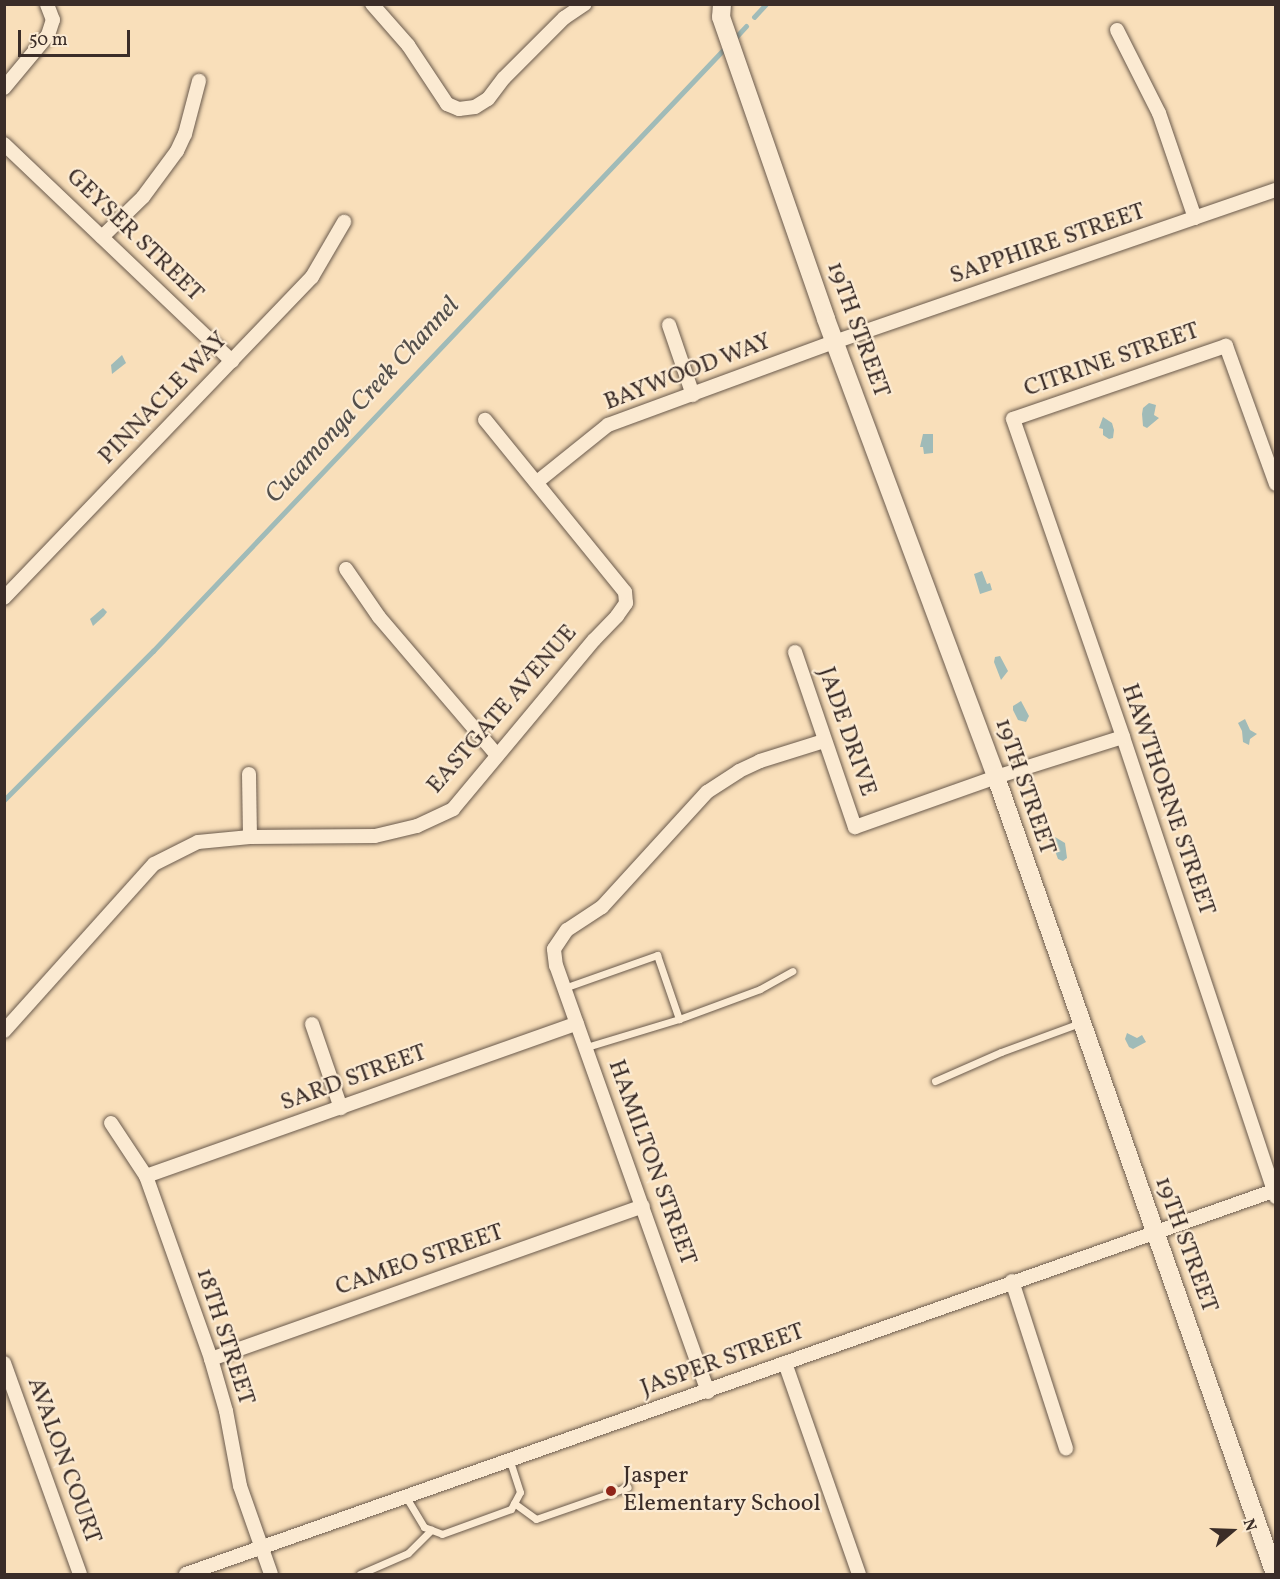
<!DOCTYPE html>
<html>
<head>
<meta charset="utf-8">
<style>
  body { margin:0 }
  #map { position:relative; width:1280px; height:1579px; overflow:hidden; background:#f9dfba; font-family:Vollkorn,serif }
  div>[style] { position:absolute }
  .water>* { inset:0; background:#a0bbb8 }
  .stream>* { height:4.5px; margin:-2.25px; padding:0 2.25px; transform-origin:2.25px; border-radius:2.25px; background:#a0bbb8 }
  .roads { filter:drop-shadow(0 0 2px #6a5a4c) drop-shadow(0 0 2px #6a5a4c) }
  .lane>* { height:7px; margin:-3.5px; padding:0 3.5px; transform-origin:3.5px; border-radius:3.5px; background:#fbead2 }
  .street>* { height:14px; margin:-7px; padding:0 7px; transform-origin:7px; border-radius:7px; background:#fbead2 }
  .secondary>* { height:18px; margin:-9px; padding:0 9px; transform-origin:9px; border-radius:9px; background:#fbead2 }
  .dots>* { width:16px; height:16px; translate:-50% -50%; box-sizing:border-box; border:3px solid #fbead2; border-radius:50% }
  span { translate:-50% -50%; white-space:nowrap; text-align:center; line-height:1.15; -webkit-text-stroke:4.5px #fbead2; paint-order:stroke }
  .street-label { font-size:24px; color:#3b2d28 }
  .poi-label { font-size:24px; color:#3b2d28 }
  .left { translate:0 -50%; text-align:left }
  .water-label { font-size:26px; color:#54504c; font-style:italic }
  .frame { position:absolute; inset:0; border:6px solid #3b2d28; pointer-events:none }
  .north { position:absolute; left:1202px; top:1501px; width:60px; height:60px; -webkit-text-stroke:4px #fbead2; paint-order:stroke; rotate:71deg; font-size:16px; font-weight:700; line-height:24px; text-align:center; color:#3b2d28 }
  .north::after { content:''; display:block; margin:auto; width:21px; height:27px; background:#3b2d28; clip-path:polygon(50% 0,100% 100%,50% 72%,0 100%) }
  .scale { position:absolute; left:18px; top:30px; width:112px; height:27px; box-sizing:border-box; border:3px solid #3b2d28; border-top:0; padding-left:8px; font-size:18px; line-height:21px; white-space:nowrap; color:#3b2d28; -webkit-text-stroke:4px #fbead2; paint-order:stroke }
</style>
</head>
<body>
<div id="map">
  <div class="water">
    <i style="clip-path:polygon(122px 355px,126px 363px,112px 374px,111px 365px)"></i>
    <i style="clip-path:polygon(1149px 403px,1156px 405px,1154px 415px,1159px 418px,1147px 428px,1143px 426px,1142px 414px,1143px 408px)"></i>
    <i style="clip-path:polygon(1103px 417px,1112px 423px,1114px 430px,1113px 438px,1109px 439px,1103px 435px,1103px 429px,1099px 428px)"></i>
    <i style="clip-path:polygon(923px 434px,933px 434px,933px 453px,924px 454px,923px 447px,920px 447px)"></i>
    <i style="clip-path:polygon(982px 571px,987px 584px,990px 583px,992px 590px,980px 594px,974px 574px)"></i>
    <i style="clip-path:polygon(103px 608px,107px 612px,104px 616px,93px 626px,90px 619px)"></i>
    <i style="clip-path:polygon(1000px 656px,1008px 671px,1001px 680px,994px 662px,995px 657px)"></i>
    <i style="clip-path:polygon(1021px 701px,1029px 716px,1026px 722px,1018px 720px,1013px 710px,1013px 706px)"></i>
    <i style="clip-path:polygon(1245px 719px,1250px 730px,1257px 734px,1250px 739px,1249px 745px,1243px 742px,1242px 731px,1238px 723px)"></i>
    <i style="clip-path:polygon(1055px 837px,1065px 843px,1067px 858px,1063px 861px,1058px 859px,1051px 840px)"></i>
    <i style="clip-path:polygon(1127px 1033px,1137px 1038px,1142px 1035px,1146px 1042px,1133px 1049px,1129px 1047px,1125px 1039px)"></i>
  </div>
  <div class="stream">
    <i style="left:754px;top:17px;width:18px;rotate:-47deg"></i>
    <i style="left:735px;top:38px;width:16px;rotate:-47deg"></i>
    <i style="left:4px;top:800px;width:211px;rotate:-45deg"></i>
    <i style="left:153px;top:651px;width:834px;rotate:-46.51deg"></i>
  </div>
  <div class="roads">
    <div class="lane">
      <i style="left:564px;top:988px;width:99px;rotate:-19.5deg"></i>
      <i style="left:657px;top:955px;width:68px;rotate:71deg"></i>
      <i style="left:679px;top:1019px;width:97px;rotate:163.2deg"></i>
      <i style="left:679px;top:1019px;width:86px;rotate:-20.3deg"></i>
      <i style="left:760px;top:989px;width:37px;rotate:-29deg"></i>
      <i style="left:935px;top:1081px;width:72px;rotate:-23.7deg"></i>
      <i style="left:1001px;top:1052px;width:84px;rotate:-20.2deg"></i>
      <i style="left:406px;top:1497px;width:35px;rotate:59deg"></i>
      <i style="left:424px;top:1527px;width:19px;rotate:21deg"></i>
      <i style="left:442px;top:1534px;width:73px;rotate:-19.9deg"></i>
      <i style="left:511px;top:1509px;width:19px;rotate:-62deg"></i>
      <i style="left:520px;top:1492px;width:33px;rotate:-108deg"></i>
      <i style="left:514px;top:1503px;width:27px;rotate:36deg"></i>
      <i style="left:536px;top:1519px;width:97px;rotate:-19.2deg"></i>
      <i style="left:360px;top:1574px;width:52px;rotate:-23.6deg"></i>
      <i style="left:408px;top:1553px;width:33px;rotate:-45deg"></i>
    </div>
    <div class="street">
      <i style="left:372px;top:4px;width:55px;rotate:48.7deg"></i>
      <i style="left:408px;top:45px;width:71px;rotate:56.5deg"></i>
      <i style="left:447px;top:104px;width:13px;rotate:23deg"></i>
      <i style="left:459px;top:109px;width:16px;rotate:-7deg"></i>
      <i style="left:475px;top:107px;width:15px;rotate:-32deg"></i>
      <i style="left:488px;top:99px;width:26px;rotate:-53deg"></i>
      <i style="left:504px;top:78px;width:85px;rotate:-45deg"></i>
      <i style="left:564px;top:18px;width:25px;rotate:-34deg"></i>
      <i style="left:1117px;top:30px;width:93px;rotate:63.2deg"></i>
      <i style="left:1159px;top:113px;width:111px;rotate:71.1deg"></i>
      <i style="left:4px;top:88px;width:69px;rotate:-50.3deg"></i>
      <i style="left:48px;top:35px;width:16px;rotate:-72deg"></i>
      <i style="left:53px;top:20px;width:17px;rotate:-111deg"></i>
      <i style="left:4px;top:144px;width:315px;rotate:43.6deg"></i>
      <i style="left:102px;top:237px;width:57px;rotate:-44.3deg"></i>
      <i style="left:143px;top:197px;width:57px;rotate:-53.5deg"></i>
      <i style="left:177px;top:151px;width:19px;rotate:-65deg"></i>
      <i style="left:185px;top:134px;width:55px;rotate:-75.2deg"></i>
      <i style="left:669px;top:325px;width:74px;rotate:71.1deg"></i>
      <i style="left:537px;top:482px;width:91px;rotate:-38.8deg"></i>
      <i style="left:608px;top:425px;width:241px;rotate:-20.2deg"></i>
      <i style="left:834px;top:342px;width:467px;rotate:-19deg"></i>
      <i style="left:1276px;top:484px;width:147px;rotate:-109.9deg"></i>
      <i style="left:1226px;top:346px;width:225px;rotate:161.1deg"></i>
      <i style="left:1013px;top:419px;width:336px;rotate:70.9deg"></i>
      <i style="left:1123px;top:737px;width:485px;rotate:71.6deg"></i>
      <i style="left:346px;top:569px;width:58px;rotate:55.5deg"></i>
      <i style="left:379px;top:617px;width:182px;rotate:49.5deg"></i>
      <i style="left:4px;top:598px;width:445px;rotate:-46.2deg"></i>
      <i style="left:312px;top:277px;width:64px;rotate:-59.8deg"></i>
      <i style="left:795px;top:652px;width:185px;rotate:71.1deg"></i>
      <i style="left:855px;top:827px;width:150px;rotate:-19.5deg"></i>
      <i style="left:996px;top:777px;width:133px;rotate:-17.5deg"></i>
      <i style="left:249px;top:774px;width:63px;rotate:89.1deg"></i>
      <i style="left:312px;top:1024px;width:89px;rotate:71deg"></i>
      <i style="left:4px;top:1031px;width:224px;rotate:-48.1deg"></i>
      <i style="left:154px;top:864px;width:49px;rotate:-26.6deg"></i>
      <i style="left:198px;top:842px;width:52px;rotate:-5.5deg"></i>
      <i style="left:250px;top:837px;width:125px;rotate:-0.5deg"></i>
      <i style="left:375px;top:836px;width:43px;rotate:-13.4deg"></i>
      <i style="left:417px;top:826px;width:40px;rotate:-25deg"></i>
      <i style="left:453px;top:809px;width:220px;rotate:-50.2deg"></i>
      <i style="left:594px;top:640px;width:33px;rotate:-46deg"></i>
      <i style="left:617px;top:616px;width:16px;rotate:-55deg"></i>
      <i style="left:626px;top:603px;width:11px;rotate:-95deg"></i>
      <i style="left:625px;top:592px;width:222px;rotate:-129.1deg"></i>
      <i style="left:111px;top:1123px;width:64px;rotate:56.6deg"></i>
      <i style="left:146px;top:1176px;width:194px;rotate:70.4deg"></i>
      <i style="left:211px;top:1359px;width:54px;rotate:73.9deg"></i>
      <i style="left:226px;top:1411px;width:76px;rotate:79.4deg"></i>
      <i style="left:240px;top:1486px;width:93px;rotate:70.6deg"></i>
      <i style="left:146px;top:1176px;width:457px;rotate:-19.5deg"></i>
      <i style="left:1012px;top:1281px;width:176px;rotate:72.1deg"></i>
      <i style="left:211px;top:1359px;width:458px;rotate:-19.5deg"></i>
      <i style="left:4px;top:1363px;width:224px;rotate:70.2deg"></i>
      <i style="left:785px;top:1363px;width:224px;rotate:70.7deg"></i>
      <i style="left:708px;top:1392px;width:452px;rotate:-109.6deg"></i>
      <i style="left:556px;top:966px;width:17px;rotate:-97deg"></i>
      <i style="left:554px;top:949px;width:23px;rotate:-56deg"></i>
      <i style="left:567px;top:930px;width:42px;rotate:-33.3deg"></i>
      <i style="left:602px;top:907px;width:156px;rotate:-47.6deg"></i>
      <i style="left:707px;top:792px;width:38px;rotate:-33deg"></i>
      <i style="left:739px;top:771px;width:23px;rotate:-25deg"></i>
      <i style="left:760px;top:761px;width:67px;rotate:-17.4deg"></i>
      <i style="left:186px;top:1574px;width:1156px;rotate:-19.41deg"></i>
    </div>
    <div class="secondary">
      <i style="left:722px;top:4px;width:13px;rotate:94deg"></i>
      <i style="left:721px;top:17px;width:320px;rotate:70.8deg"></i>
      <i style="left:826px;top:319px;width:489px;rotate:69.6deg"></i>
      <i style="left:996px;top:777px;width:844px;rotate:70.71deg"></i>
    </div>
  </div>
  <div class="dots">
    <i style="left:611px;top:1491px;background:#8f2418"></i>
  </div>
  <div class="street-label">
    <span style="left:134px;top:236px;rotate:44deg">GEYSER STREET</span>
    <span style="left:1048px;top:245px;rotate:-19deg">SAPPHIRE STREET</span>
    <span style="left:857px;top:330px;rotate:70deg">19TH STREET</span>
    <span style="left:1112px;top:361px;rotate:-19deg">CITRINE STREET</span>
    <span style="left:688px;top:373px;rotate:-21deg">BAYWOOD WAY</span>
    <span style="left:164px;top:399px;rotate:-46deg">PINNACLE WAY</span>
    <span style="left:503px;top:710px;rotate:-49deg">EASTGATE AVENUE</span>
    <span style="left:846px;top:732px;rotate:71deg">JADE DRIVE</span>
    <span style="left:1024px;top:787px;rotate:71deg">19TH STREET</span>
    <span style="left:1167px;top:800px;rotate:71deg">HAWTHORNE STREET</span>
    <span style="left:354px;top:1079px;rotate:-20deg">SARD STREET</span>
    <span style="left:651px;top:1163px;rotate:70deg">HAMILTON STREET</span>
    <span style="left:1185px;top:1245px;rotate:70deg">19TH STREET</span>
    <span style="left:420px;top:1261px;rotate:-19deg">CAMEO STREET</span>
    <span style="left:224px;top:1337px;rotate:72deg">18TH STREET</span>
    <span style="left:723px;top:1361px;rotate:-20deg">JASPER STREET</span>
    <span style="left:63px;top:1461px;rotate:70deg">AVALON COURT</span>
  </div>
  <div class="poi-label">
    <span class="left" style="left:623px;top:1491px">Jasper<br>Elementary School</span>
  </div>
  <div class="water-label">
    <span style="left:363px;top:401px;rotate:-47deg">Cucamonga Creek Channel</span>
  </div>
  <div class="frame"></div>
  <div class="north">N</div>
  <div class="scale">50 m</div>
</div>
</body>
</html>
